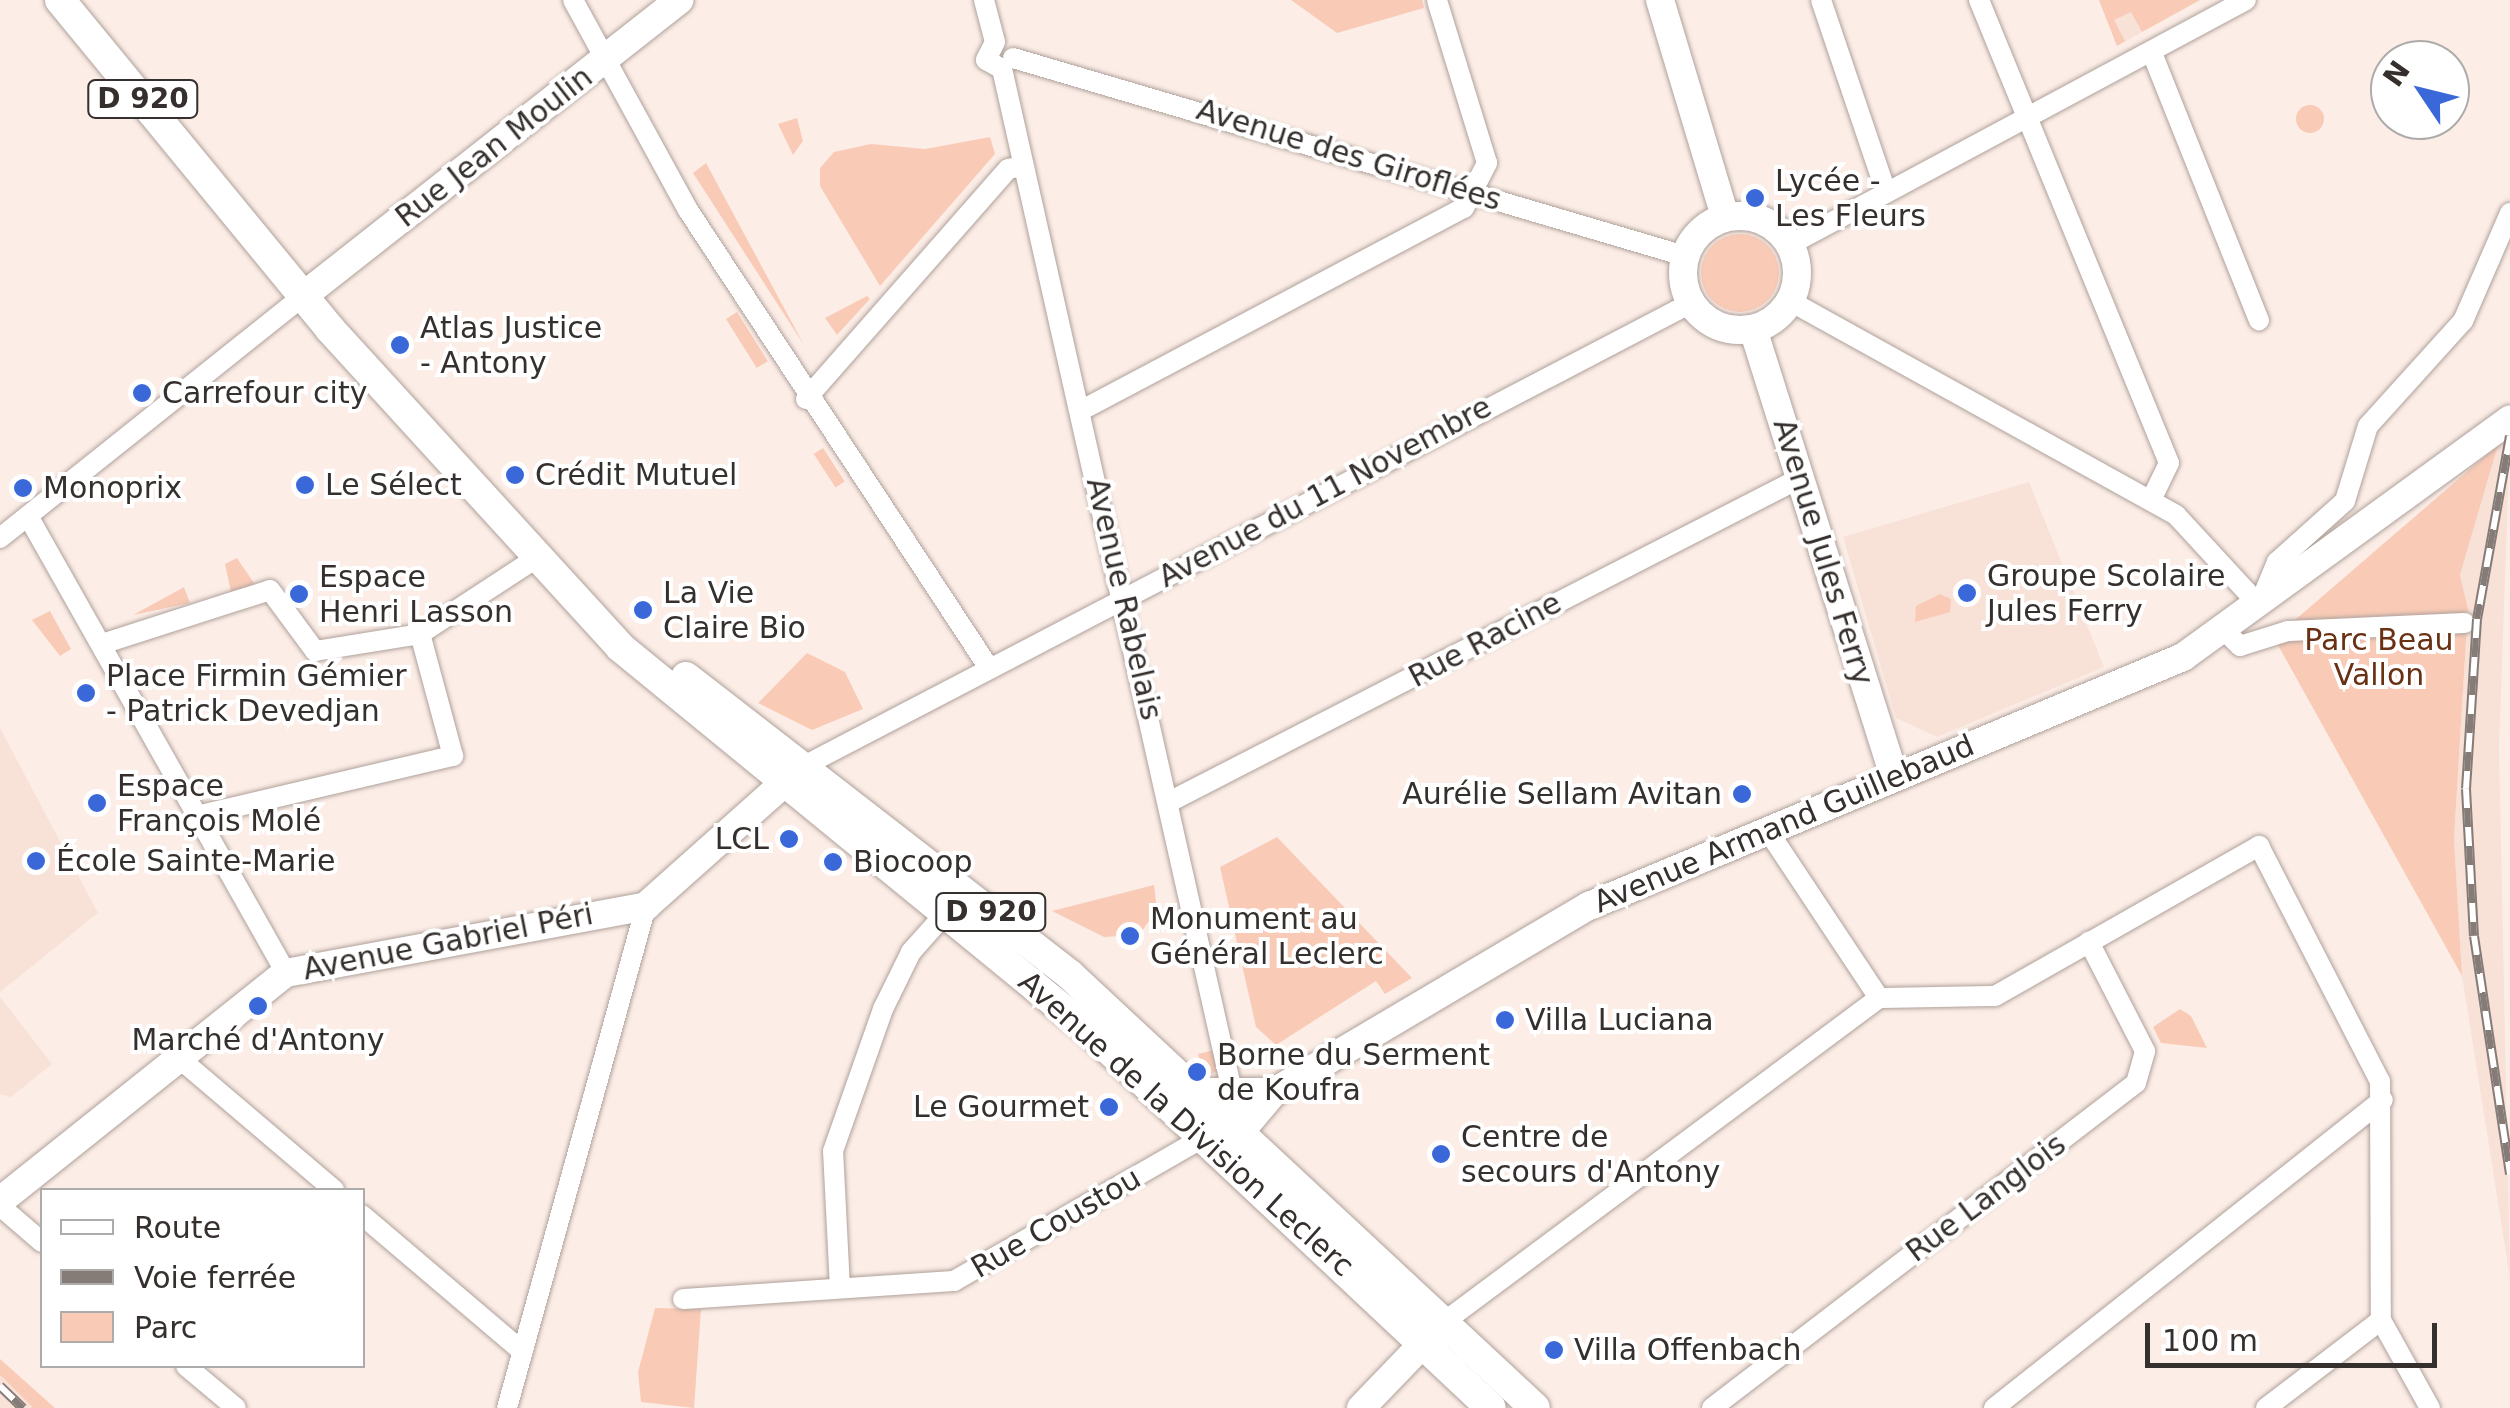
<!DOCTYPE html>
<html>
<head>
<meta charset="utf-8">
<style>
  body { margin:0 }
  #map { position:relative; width:2510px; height:1408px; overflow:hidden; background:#fceee7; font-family:"DejaVu Sans",sans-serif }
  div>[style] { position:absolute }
  .built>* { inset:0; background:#f8e1d7 }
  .green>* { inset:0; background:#f9cbb7; transform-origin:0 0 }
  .round { border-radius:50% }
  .roads { filter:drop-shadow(0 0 2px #afa19b) drop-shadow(0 0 2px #afa19b) }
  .street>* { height:20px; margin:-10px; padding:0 10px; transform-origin:10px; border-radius:10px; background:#fff }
  .secondary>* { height:28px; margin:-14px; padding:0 14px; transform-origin:14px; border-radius:14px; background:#fff }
  .secondary>.ring { margin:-14px; padding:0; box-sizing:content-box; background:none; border:28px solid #fff; border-radius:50% }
  .primary>* { height:30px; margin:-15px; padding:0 15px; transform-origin:15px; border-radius:15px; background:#fff }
  .rail>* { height:10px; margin-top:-5px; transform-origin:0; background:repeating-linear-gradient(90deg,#fff 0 19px,#857c78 0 38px); box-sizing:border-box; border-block:2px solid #857c78 }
  .dots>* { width:28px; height:28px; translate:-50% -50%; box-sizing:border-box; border:5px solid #fff; border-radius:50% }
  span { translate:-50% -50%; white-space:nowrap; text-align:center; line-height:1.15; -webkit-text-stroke:8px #fff; paint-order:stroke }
  .shield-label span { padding:2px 8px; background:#fff; border:2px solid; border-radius:8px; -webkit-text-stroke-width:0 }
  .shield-label { font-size:28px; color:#352f2d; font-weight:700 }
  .street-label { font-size:30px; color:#352f2d }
  .poi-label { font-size:30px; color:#352f2d }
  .left { translate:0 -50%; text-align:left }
  .right { translate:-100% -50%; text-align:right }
  .park-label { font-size:30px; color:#693012 }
  .legend { position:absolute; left:40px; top:1188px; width:325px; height:180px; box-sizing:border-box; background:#fff; border:2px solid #aeacab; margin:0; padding:12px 18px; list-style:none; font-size:30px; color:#352f2d }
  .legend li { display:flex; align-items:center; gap:20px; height:50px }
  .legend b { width:50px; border:2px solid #aeacab }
  .north { position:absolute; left:2370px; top:40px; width:100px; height:100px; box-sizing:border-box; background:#fff; border:2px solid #aeacab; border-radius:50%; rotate:305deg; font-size:28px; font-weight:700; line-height:40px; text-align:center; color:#352f2d }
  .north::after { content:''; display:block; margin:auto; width:35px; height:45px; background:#3b68d9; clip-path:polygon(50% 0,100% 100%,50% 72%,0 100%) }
  .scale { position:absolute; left:2145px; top:1323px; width:292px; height:45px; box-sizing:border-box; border:5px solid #352f2d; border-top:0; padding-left:12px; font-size:30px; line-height:35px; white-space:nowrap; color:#352f2d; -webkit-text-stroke:8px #fff; paint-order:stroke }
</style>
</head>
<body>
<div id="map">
  <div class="built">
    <i style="clip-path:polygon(2099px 0,2200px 0,2117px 46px)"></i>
    <i style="clip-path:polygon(2510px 437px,2499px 748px,2510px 1278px,2462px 976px,2454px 838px,2468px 609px,2460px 575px,2498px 445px)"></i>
    <i style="clip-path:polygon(2029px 482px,2104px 667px,1937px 737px,1896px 718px,1843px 537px)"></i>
    <i style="clip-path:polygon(0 728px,98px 913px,0 992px)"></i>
    <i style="clip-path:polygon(0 997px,52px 1064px,11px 1097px,0 1094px)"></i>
    <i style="clip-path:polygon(0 1375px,22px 1398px,33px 1408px,0 1408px)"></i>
  </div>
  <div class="green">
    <i style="clip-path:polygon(1291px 0,1422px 0,1424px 8px,1337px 33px)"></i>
    <i style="clip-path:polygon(2099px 0,2200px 0,2142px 32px,2131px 12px,2114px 20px,2125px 41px,2117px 46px)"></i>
    <i class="round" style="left:2296px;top:105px;width:28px;height:28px"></i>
    <i style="clip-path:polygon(797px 118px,803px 141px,793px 155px,778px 124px)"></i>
    <i style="clip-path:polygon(990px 137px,995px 154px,880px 286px,820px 186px,820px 168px,834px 152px,871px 144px,925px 149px)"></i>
    <i style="clip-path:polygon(706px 163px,804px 345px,693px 173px)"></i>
    <i class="round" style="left:1701px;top:234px;width:78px;height:78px"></i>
    <i style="clip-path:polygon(867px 296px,870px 299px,837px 335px,825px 318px)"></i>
    <i style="left:737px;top:312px;width:58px;height:13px;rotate:58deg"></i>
    <i style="clip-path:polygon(2498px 445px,2460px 575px,2468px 609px,2454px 838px,2462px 976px,2274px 638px)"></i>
    <i style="left:823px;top:448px;width:40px;height:11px;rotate:57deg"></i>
    <i style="clip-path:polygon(237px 558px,256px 586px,231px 592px,225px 564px)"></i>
    <i style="clip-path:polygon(184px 587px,190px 603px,133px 615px,177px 591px)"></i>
    <i style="clip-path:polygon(1940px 594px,1951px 599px,1950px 612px,1915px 622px,1916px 606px)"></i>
    <i style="clip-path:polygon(50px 611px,71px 649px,60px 656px,32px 620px)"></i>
    <i style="clip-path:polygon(807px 653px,845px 672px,863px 709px,812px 730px,758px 703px)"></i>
    <i style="clip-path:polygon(1277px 837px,1412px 978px,1385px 994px,1376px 981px,1276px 1045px,1256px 1027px,1220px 867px)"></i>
    <i style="clip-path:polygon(1154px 885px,1157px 910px,1139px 935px,1104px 937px,1052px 911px)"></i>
    <i style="clip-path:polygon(2180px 1009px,2191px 1016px,2207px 1048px,2161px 1043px,2153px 1027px)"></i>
    <i style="clip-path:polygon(1215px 1050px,1219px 1069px,1205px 1079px,1198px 1054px)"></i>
    <i style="clip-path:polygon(655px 1308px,701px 1309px,694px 1408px,641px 1402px,638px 1372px)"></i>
    <i style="clip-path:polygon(0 1359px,55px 1408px,33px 1408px,0 1375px)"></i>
  </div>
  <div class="roads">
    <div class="street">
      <i style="left:573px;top:0;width:239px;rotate:61.3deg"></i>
      <i style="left:688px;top:210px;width:548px;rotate:56.69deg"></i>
      <i style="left:984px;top:0;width:43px;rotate:75.3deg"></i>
      <i style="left:1821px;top:0;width:203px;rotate:71.3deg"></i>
      <i style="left:1979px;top:0;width:500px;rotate:67.69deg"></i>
      <i style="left:2169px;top:463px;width:41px;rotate:115.9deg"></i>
      <i style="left:995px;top:42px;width:20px;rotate:117deg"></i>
      <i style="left:986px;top:60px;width:18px;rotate:29deg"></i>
      <i style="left:2152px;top:53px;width:288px;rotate:68.2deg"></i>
      <i style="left:1013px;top:58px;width:701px;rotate:16.42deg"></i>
      <i style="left:1791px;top:244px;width:516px;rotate:-28.2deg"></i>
      <i style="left:1790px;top:301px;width:441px;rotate:29deg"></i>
      <i style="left:2176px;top:515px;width:122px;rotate:47.3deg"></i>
      <i style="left:2259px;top:605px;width:47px;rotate:-67.3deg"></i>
      <i style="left:2277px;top:562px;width:91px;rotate:-41.9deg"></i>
      <i style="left:2345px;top:501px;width:78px;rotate:-73deg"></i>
      <i style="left:2368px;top:426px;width:142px;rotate:-47.9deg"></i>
      <i style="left:2463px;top:321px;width:118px;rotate:-66.5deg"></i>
      <i style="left:806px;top:399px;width:306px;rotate:-48.7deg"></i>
      <i style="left:1008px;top:169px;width:15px;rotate:-11deg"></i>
      <i style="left:1080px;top:411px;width:434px;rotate:-27.9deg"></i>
      <i style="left:1464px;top:208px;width:51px;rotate:-62.9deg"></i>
      <i style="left:1487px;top:163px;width:170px;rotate:-107.1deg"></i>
      <i style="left:28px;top:516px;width:525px;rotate:60.55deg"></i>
      <i style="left:0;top:538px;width:393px;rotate:-38.6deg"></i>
      <i style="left:2224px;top:630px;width:23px;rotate:45deg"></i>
      <i style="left:2240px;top:646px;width:50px;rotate:-17.4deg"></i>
      <i style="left:2288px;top:631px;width:177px;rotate:-2.6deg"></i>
      <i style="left:102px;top:644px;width:176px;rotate:-17.8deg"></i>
      <i style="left:270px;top:590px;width:76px;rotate:53.6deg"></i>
      <i style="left:315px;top:651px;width:106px;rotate:-9.2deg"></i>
      <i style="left:420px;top:634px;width:131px;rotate:-33.2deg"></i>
      <i style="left:802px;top:767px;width:1003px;rotate:-27.56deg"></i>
      <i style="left:1171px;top:801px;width:707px;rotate:-27.18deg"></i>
      <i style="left:201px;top:815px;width:259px;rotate:-13.2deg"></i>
      <i style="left:453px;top:756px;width:126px;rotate:-105.1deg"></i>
      <i style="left:1879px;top:998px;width:116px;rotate:-1deg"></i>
      <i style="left:1995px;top:996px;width:304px;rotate:-29.6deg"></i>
      <i style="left:2259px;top:846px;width:264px;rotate:62.8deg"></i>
      <i style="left:2380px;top:1081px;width:239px;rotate:89.8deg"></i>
      <i style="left:2381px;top:1320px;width:101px;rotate:60.9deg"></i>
      <i style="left:179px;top:1058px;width:204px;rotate:40.4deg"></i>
      <i style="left:0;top:1206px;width:55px;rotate:40.6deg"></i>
      <i style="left:362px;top:1215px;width:211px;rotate:40.4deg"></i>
      <i style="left:840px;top:1288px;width:137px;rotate:-92.9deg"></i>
      <i style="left:833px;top:1151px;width:151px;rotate:-70.6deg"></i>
      <i style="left:883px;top:1009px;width:64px;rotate:-63.8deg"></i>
      <i style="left:911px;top:952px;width:62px;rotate:-48.3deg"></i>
      <i style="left:683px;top:1299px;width:272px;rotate:-3.8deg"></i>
      <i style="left:954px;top:1281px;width:289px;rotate:-29.9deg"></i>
      <i style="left:1204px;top:1137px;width:37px;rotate:-9deg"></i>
      <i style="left:1241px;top:1131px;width:1089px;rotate:-102.68deg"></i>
      <i style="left:1440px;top:1325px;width:547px;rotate:-36.68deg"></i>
      <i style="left:1879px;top:998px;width:204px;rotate:-123.6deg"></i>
      <i style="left:186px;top:1366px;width:65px;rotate:40deg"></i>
      <i style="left:507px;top:1408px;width:521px;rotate:-74.52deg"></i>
      <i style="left:1712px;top:1408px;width:534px;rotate:-37.47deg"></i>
      <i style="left:2136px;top:1083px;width:33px;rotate:-74deg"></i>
      <i style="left:2145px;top:1051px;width:123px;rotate:-117.2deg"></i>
      <i style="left:1994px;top:1408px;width:496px;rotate:-38.4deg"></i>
      <i style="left:2266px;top:1408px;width:145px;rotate:-37.4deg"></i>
    </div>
    <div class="secondary">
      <i style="left:1660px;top:0;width:227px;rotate:73.3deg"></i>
      <i class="ring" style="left:1683px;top:216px;width:86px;height:86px"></i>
      <i style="left:307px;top:293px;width:474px;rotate:-38.2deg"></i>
      <i style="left:1753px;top:329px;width:467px;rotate:72.5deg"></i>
      <i style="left:1194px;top:1115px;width:28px;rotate:-55deg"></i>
      <i style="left:1210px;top:1092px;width:64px"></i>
      <i style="left:1241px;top:1131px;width:51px;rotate:-49.8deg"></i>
      <i style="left:1274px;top:1092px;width:366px;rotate:-30.6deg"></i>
      <i style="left:1589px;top:906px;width:644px;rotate:-22.74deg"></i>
      <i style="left:2183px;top:657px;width:404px;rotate:-36deg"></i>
      <i style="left:0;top:1201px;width:366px;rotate:-38.6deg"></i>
      <i style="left:286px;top:973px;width:366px;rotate:-10.5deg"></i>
      <i style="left:646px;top:906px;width:208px;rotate:-41.7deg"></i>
      <i style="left:1361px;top:1408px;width:108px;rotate:-46.1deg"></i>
    </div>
    <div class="primary">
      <i style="left:60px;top:0;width:426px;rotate:50.6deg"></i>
      <i style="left:330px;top:329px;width:430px;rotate:47.6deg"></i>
      <i style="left:620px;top:647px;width:602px;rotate:39.27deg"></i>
      <i style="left:1086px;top:1028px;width:555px;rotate:43.18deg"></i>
      <i style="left:686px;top:677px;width:486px;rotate:37.8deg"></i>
      <i style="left:1070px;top:975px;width:635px;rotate:42.96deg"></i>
    </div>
  </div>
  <div class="rail">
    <i style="left:2510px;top:436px;width:186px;rotate:100.2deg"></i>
    <i style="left:2477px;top:619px;width:170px;rotate:93.7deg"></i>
    <i style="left:2466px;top:789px;width:147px;rotate:86.9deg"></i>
    <i style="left:2474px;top:936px;width:241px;rotate:81.4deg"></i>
    <i style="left:0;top:1386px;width:32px;rotate:44deg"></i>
  </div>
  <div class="dots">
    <i style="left:1755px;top:198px;background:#3b68d9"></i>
    <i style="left:400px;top:345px;background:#3b68d9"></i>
    <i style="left:142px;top:393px;background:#3b68d9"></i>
    <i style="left:515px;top:475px;background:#3b68d9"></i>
    <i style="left:305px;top:485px;background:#3b68d9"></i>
    <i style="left:23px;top:488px;background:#3b68d9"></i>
    <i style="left:1967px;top:593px;background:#3b68d9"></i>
    <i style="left:299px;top:594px;background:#3b68d9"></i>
    <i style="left:643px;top:610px;background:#3b68d9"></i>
    <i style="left:86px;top:693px;background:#3b68d9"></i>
    <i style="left:1742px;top:794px;background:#3b68d9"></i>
    <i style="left:97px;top:803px;background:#3b68d9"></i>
    <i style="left:789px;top:839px;background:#3b68d9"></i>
    <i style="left:36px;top:861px;background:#3b68d9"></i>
    <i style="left:833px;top:862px;background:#3b68d9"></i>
    <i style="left:1130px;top:936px;background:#3b68d9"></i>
    <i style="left:258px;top:1006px;background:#3b68d9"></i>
    <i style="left:1505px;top:1020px;background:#3b68d9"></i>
    <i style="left:1197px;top:1072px;background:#3b68d9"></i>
    <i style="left:1109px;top:1107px;background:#3b68d9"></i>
    <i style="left:1441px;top:1154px;background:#3b68d9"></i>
    <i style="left:1554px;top:1350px;background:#3b68d9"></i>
  </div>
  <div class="shield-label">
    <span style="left:143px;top:99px">D 920</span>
    <span style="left:991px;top:912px">D 920</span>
  </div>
  <div class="street-label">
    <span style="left:494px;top:147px;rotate:-38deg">Rue Jean Moulin</span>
    <span style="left:1349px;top:155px;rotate:17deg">Avenue des Giroflées</span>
    <span style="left:1325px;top:492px;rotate:-28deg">Avenue du 11 Novembre</span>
    <span style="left:1823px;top:552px;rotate:73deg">Avenue Jules Ferry</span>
    <span style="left:1124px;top:599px;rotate:77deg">Avenue Rabelais</span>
    <span style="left:1485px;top:640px;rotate:-28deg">Rue Racine</span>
    <span style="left:1784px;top:824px;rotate:-23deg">Avenue Armand Guillebaud</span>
    <span style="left:448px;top:942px;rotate:-11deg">Avenue Gabriel Péri</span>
    <span style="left:1186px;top:1124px;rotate:42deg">Avenue de la Division Leclerc</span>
    <span style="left:1986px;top:1198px;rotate:-37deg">Rue Langlois</span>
    <span style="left:1056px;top:1223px;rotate:-30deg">Rue Coustou</span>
  </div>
  <div class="poi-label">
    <span class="left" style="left:1775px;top:198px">Lycée -<br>Les Fleurs</span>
    <span class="left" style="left:420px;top:345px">Atlas Justice<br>- Antony</span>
    <span class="left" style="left:162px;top:393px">Carrefour city</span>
    <span class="left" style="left:535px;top:475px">Crédit Mutuel</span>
    <span class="left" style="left:325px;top:485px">Le Sélect</span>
    <span class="left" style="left:43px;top:488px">Monoprix</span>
    <span class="left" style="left:1987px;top:593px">Groupe Scolaire<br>Jules Ferry</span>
    <span class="left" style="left:319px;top:594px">Espace<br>Henri Lasson</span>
    <span class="left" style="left:663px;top:610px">La Vie<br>Claire Bio</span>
    <span class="left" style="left:106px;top:693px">Place Firmin Gémier<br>- Patrick Devedjan</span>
    <span class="left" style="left:117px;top:803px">Espace<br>François Molé</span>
    <span class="right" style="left:1722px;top:794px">Aurélie Sellam Avitan</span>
    <span class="right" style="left:769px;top:839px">LCL</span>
    <span class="left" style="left:56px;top:861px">École Sainte-Marie</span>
    <span class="left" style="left:853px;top:862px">Biocoop</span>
    <span class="left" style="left:1150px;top:936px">Monument au<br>Général Leclerc</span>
    <span class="left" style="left:1525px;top:1020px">Villa Luciana</span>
    <span style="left:258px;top:1040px">Marché d'Antony</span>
    <span class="left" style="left:1217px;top:1072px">Borne du Serment<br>de Koufra</span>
    <span class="right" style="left:1089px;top:1107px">Le Gourmet</span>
    <span class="left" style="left:1461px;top:1154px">Centre de<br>secours d'Antony</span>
    <span class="left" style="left:1574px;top:1350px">Villa Offenbach</span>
  </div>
  <div class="park-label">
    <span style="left:2379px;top:657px">Parc Beau<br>Vallon</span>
  </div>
  <ul class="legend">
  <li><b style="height:12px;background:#fff"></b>Route</li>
  <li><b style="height:12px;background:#857c78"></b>Voie ferrée</li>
  <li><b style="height:28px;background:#f9cbb7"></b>Parc</li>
  </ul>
  <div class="north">N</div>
  <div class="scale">100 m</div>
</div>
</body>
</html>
